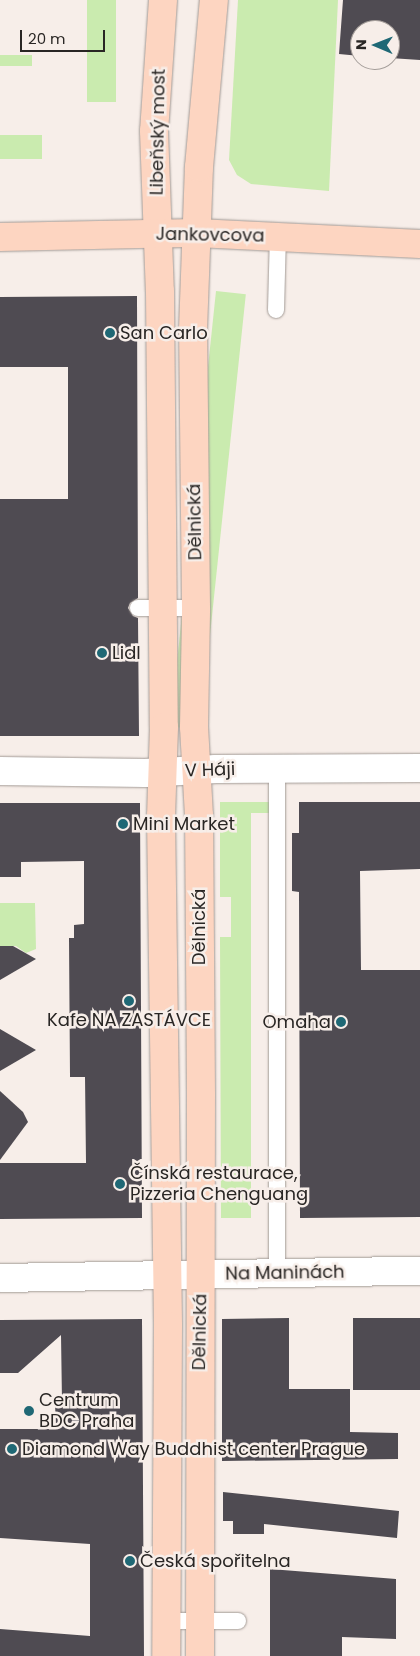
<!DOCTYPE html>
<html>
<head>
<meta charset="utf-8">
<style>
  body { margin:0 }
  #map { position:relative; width:420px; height:1656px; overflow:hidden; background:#f7eee9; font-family:Poppins,sans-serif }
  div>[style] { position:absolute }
  .green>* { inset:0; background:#caebaf; transform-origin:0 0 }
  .building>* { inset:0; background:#4f4b52; transform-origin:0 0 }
  .roads { filter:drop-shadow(0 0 1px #a39b96) drop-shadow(0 0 1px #a39b96) }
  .lane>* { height:16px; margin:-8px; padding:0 8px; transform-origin:8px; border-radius:8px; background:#fff }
  .street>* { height:28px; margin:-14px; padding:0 14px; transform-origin:14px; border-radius:14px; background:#fff }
  .secondary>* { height:28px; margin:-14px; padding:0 14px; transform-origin:14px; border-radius:14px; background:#fdd5c1 }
  .dots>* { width:14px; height:14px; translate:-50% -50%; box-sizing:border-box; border:2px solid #f7eee9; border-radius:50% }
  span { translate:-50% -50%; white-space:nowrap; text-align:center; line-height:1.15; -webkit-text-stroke:5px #f7eee9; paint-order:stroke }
  .street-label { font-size:18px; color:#292624 }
  .poi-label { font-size:18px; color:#292624 }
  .left { translate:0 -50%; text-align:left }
  .right { translate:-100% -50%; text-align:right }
  .north { position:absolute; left:350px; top:20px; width:50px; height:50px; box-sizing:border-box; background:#f7eee9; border:1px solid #a59e9a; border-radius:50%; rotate:271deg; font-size:14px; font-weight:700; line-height:20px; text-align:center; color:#292624 }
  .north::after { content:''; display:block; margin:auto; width:18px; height:22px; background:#1f6875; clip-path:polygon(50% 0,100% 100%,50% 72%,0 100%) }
  .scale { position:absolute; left:20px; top:30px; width:85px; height:22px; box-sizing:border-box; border:2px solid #292624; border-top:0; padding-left:6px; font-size:15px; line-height:18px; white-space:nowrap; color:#292624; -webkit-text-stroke:4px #f7eee9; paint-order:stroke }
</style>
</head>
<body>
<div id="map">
  <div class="green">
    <i style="left:87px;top:0;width:29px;height:102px"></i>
    <i style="clip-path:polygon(238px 0,338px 0,329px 191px,251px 184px,237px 175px,229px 160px)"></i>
    <i style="left:0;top:55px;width:32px;height:11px"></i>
    <i style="left:0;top:135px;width:42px;height:24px"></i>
    <i style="left:216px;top:291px;width:30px;height:438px;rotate:6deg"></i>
    <i style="clip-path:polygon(220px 802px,272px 802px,272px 813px,251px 813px,251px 1218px,221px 1218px,220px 937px,231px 937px,231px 897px,220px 897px)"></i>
    <i style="clip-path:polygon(0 903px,35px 903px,36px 949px,26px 953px,16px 946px,0 946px)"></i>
  </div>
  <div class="building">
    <i style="clip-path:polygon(343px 0,420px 0,420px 60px,390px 58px,390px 30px,360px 30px,360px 56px,339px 54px)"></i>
    <i style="clip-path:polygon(137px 296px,138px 598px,130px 603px,128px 608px,133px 616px,138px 618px,139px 736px,0 736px,0 499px,68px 499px,68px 367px,0 367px,0 297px)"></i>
    <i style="clip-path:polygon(299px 802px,420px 802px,420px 869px,360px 871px,361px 970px,420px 970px,420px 1217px,300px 1218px,299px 892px,292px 891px,292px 833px,299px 833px)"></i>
    <i style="clip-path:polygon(0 803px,140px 803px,142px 1218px,0 1219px,0 1163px,86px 1163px,85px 1077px,70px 1077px,69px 938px,74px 938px,74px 925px,84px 924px,84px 861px,21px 862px,21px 877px,0 877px)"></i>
    <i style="clip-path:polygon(0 946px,13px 946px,36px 959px,0 980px)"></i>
    <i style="clip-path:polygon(0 1029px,36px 1050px,0 1071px)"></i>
    <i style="clip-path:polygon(0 1091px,23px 1112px,28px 1122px,0 1160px)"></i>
    <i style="clip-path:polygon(289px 1318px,289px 1389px,350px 1389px,350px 1432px,398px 1433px,398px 1459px,222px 1461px,222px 1319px)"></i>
    <i style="left:353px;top:1318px;width:67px;height:72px"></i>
    <i style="clip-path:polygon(142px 1319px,144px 1656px,0 1656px,0 1629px,90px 1636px,90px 1544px,0 1538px,0 1429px,56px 1429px,55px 1403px,62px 1402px,61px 1335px,18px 1373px,0 1373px,0 1320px)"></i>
    <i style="clip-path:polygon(223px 1492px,399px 1511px,397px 1538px,264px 1524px,264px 1534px,233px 1534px,233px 1521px,223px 1521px)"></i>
    <i style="clip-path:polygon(270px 1569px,396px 1579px,396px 1639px,342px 1637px,342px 1656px,270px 1656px)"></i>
  </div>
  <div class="roads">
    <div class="lane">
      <i style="left:276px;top:310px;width:75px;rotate:-88.5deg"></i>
      <i style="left:138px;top:608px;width:58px"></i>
      <i style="left:277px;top:1272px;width:503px;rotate:-90deg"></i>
      <i style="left:167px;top:1621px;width:71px"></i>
    </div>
    <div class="street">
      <i style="left:0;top:771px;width:145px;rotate:0.8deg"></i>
      <i style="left:145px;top:773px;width:71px;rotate:-3.2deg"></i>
      <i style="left:216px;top:769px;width:204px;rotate:-0.3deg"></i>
      <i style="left:0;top:1278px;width:420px;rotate:-1deg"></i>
    </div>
    <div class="secondary">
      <i style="left:163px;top:0;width:131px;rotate:93.9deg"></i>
      <i style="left:154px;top:131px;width:160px;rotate:87.9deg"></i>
      <i style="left:160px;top:291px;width:436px;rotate:89.5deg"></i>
      <i style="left:164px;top:727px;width:89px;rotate:91.9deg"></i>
      <i style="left:161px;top:816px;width:510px;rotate:89.21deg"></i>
      <i style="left:168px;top:1326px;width:330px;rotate:90.3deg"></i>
      <i style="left:0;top:237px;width:197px;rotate:-1.2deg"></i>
      <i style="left:197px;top:233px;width:223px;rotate:2.8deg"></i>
      <i style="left:200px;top:1656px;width:561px;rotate:-89.9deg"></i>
      <i style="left:201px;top:1095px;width:279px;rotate:-90.4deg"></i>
      <i style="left:199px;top:816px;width:89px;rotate:-93.2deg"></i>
      <i style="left:194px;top:727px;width:119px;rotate:-89deg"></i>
      <i style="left:196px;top:608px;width:278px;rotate:-90.6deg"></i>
      <i style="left:193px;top:330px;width:163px;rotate:-87.9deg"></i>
      <i style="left:199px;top:167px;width:168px;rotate:-84.9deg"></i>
    </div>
  </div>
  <div class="dots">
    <i style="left:110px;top:333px;background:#1f6875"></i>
    <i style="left:102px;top:653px;background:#1f6875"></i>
    <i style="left:123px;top:824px;background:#1f6875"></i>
    <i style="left:129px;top:1001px;background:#1f6875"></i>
    <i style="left:341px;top:1022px;background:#1f6875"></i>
    <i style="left:120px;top:1184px;background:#1f6875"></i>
    <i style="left:29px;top:1411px;background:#1f6875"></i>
    <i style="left:12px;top:1449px;background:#1f6875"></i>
    <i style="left:130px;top:1561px;background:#1f6875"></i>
  </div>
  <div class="street-label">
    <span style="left:158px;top:132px;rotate:-89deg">Libeňský most</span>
    <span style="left:210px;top:235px;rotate:1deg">Jankovcova</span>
    <span style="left:195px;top:522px;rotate:-91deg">Dělnická</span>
    <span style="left:210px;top:770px;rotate:-2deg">V Háji</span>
    <span style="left:199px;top:927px;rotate:-90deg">Dělnická</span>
    <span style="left:285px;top:1273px;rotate:-1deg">Na Maninách</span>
    <span style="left:200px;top:1332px;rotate:-89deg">Dělnická</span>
  </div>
  <div class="poi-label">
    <span class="left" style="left:120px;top:333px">San Carlo</span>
    <span class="left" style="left:112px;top:653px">Lidl</span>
    <span class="left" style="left:133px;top:824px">Mini Market</span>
    <span style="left:129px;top:1020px">Kafe NA ZASTÁVCE</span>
    <span class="right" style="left:331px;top:1022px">Omaha</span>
    <span class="left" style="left:130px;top:1184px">Čínská restaurace,<br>Pizzeria Chenguang</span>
    <span class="left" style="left:39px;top:1411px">Centrum<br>BDC Praha</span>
    <span class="left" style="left:22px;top:1449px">Diamond Way Buddhist center Prague</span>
    <span class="left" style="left:140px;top:1561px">Česká spořitelna</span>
  </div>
  <div class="north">N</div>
  <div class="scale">20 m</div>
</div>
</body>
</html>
